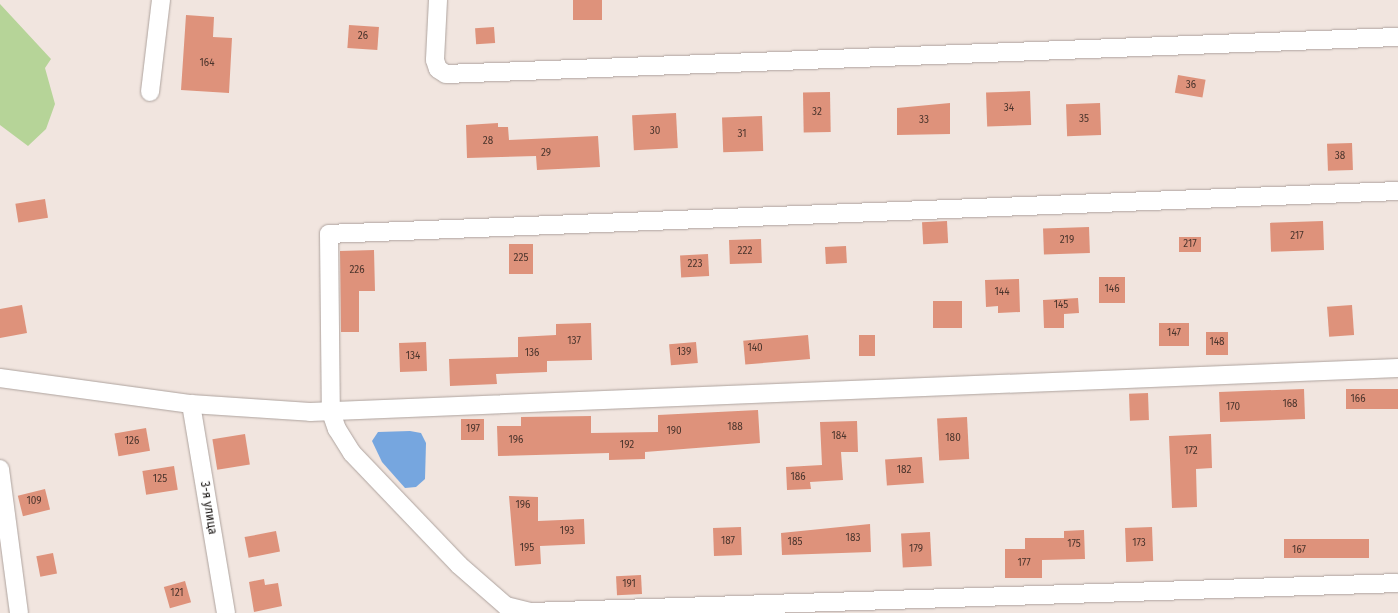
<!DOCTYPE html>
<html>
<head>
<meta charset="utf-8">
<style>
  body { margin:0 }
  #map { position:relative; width:1398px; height:613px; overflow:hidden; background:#f1e5df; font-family:"Fira Sans",sans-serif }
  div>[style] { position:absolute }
  .green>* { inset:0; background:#b6d498 }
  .water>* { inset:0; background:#76a6df }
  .building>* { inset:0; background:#de927b; transform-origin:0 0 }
  .roads { filter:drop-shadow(0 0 1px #aea39e) drop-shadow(0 0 1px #aea39e) }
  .street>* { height:18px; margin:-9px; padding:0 9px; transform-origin:9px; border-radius:9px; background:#fff }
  span { translate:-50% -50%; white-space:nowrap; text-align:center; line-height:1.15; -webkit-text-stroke:4px #fff; paint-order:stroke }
  .number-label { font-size:10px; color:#4a342c }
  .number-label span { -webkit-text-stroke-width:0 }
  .street-label { font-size:12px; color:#181412 }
</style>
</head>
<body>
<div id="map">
  <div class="green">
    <i style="clip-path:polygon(0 4px,51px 59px,45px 68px,55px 104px,46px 129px,28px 146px,0 125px)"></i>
  </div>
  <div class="water">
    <i style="clip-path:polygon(410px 431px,421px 433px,426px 443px,425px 479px,416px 487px,405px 488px,382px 462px,372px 441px,378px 432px)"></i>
  </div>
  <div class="building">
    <i style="left:573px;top:0;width:29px;height:20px"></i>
    <i style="clip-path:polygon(186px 15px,214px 17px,213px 37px,232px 38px,229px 93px,181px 90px)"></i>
    <i style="left:349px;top:25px;width:30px;height:23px;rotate:4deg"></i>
    <i style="left:494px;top:27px;width:16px;height:19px;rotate:86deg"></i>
    <i style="left:1178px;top:75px;width:28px;height:18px;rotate:10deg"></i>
    <i style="left:1030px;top:91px;width:34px;height:44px;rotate:88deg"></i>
    <i style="left:830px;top:92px;width:40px;height:27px;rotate:89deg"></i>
    <i style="clip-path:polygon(950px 103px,950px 134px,897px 135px,897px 108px)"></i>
    <i style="left:1100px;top:103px;width:32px;height:34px;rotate:88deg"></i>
    <i style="left:676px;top:113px;width:35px;height:44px;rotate:87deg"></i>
    <i style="left:762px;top:116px;width:35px;height:40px;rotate:88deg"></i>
    <i style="clip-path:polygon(498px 123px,498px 127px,508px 127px,509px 140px,598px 136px,600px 167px,537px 170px,536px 156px,467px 158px,466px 125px)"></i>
    <i style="left:1352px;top:143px;width:27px;height:25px;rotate:88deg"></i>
    <i style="left:45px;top:199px;width:19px;height:30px;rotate:81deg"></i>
    <i style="left:947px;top:221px;width:22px;height:25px;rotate:87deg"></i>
    <i style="left:1323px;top:221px;width:29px;height:53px;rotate:88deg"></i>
    <i style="left:1089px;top:227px;width:26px;height:46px;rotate:88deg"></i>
    <i style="left:1201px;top:237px;width:15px;height:22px;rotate:90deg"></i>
    <i style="left:761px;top:239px;width:24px;height:32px;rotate:88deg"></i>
    <i style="left:509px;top:244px;width:24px;height:30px"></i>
    <i style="left:846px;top:246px;width:17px;height:21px;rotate:87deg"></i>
    <i style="clip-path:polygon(374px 250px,375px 291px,359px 291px,359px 332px,341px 332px,340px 251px)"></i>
    <i style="left:708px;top:254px;width:22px;height:28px;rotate:87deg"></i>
    <i style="left:1099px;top:277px;width:26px;height:26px"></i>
    <i style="clip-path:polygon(1019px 279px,1020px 312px,998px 313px,998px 306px,986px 307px,985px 280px)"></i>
    <i style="clip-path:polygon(1078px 298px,1079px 313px,1064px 314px,1064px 328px,1044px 328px,1043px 300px)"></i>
    <i style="left:933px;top:301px;width:29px;height:27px"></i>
    <i style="clip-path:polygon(22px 305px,27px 333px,0 338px,0 309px)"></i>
    <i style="left:1352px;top:305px;width:30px;height:25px;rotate:86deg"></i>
    <i style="clip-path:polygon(591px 323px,592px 360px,547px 361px,547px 372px,496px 374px,497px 384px,450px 386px,449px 359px,518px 357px,518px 337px,556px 335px,556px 324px)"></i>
    <i style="left:1159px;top:323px;width:30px;height:23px"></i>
    <i style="left:1206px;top:332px;width:22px;height:23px"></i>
    <i style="left:808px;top:335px;width:24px;height:65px;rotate:85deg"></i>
    <i style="left:859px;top:335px;width:16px;height:21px"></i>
    <i style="left:426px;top:342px;width:29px;height:27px;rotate:88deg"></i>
    <i style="left:696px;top:342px;width:21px;height:27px;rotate:85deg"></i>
    <i style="left:1304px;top:389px;width:30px;height:85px;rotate:88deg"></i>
    <i style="left:1398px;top:389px;width:20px;height:52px;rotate:90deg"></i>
    <i style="left:1148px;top:393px;width:27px;height:19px;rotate:88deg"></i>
    <i style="clip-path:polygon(758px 410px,760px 443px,645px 452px,645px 459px,609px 460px,609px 453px,498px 456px,497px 426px,521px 426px,521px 417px,591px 416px,591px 433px,658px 432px,658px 415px)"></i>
    <i style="left:967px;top:417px;width:42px;height:30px;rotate:87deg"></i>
    <i style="left:484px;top:419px;width:21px;height:23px;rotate:90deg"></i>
    <i style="clip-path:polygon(857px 421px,858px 452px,841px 452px,843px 480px,810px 482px,811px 489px,787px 490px,786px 467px,822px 465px,820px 422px)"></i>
    <i style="left:146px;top:428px;width:23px;height:32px;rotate:80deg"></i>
    <i style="left:245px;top:434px;width:31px;height:33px;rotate:81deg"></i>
    <i style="clip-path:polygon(1211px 434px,1212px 468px,1196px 469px,1197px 507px,1172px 508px,1169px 436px)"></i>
    <i style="left:922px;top:457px;width:26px;height:37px;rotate:86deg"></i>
    <i style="left:174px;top:466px;width:24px;height:32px;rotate:81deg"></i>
    <i style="left:45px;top:489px;width:21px;height:28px;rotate:76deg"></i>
    <i style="clip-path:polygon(509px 496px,538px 497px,538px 521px,584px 519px,585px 544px,540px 546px,541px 564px,515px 566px)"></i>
    <i style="clip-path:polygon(870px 524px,871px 552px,782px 555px,781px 533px)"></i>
    <i style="left:741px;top:527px;width:28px;height:28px;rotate:88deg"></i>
    <i style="left:1152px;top:527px;width:34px;height:27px;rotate:88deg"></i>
    <i style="clip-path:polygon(1084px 530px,1085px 559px,1042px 560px,1042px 578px,1005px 578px,1005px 549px,1025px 549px,1025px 538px,1064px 538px,1064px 531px)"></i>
    <i style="left:276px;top:531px;width:21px;height:32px;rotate:79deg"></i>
    <i style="left:930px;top:532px;width:34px;height:29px;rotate:87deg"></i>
    <i style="left:1369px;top:539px;width:19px;height:85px;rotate:90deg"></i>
    <i style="left:53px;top:553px;width:21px;height:17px;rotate:79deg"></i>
    <i style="left:641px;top:575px;width:19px;height:25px;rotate:87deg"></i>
    <i style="clip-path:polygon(264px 579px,265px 585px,278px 583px,282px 606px,254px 612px,249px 582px)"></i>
    <i style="left:185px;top:581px;width:22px;height:22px;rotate:74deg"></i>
  </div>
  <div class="roads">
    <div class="street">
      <i style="left:438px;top:0;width:60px;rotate:92.9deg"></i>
      <i style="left:435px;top:60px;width:9px;rotate:72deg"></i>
      <i style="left:438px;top:69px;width:9px;rotate:32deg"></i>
      <i style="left:446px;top:74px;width:953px;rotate:-2.23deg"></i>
      <i style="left:150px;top:92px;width:93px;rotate:-83.2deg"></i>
      <i style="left:1398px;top:191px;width:1070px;rotate:177.7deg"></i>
      <i style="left:329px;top:234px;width:178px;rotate:89.4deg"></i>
      <i style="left:331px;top:412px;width:18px;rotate:71deg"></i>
      <i style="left:337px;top:429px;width:28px;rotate:58deg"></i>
      <i style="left:352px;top:453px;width:155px;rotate:46.3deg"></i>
      <i style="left:459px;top:565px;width:62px;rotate:41.1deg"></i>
      <i style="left:506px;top:606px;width:25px;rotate:14deg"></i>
      <i style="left:530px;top:612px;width:868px;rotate:-1.91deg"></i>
      <i style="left:0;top:378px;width:193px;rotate:7.8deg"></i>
      <i style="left:191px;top:404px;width:119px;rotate:3.8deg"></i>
      <i style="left:310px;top:412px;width:1089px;rotate:-2.32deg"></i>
      <i style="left:191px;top:404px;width:212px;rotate:80.5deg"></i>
      <i style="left:0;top:469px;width:145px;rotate:82.5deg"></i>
    </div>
  </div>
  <div class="number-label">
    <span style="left:363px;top:37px">26</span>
    <span style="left:207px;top:64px">164</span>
    <span style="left:1191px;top:86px">36</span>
    <span style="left:1009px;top:109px">34</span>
    <span style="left:817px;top:113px">32</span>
    <span style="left:1084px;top:120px">35</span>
    <span style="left:924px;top:121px">33</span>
    <span style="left:655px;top:132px">30</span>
    <span style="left:742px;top:135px">31</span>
    <span style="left:488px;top:142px">28</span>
    <span style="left:546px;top:154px">29</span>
    <span style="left:1340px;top:157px">38</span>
    <span style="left:1297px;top:237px">217</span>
    <span style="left:1067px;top:241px">219</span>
    <span style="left:1190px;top:245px">217</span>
    <span style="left:745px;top:252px">222</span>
    <span style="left:521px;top:259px">225</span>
    <span style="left:695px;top:265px">223</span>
    <span style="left:357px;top:271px">226</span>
    <span style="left:1112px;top:290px">146</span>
    <span style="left:1002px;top:293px">144</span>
    <span style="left:1061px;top:306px">145</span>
    <span style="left:1174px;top:334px">147</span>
    <span style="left:574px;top:342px">137</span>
    <span style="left:1217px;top:343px">148</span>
    <span style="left:755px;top:349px">140</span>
    <span style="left:684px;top:353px">139</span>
    <span style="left:532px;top:354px">136</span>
    <span style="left:413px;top:357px">134</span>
    <span style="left:1358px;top:400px">166</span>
    <span style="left:1290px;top:405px">168</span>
    <span style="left:1233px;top:408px">170</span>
    <span style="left:735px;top:428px">188</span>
    <span style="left:473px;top:430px">197</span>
    <span style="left:674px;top:432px">190</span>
    <span style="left:839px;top:437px">184</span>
    <span style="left:953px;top:439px">180</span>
    <span style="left:516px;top:441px">196</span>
    <span style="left:132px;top:442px">126</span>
    <span style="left:627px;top:446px">192</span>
    <span style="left:1191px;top:452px">172</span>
    <span style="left:904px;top:471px">182</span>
    <span style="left:798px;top:478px">186</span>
    <span style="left:160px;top:480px">125</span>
    <span style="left:34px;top:502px">109</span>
    <span style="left:523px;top:506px">196</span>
    <span style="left:567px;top:532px">193</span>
    <span style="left:853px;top:539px">183</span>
    <span style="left:728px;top:542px">187</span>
    <span style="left:795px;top:543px">185</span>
    <span style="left:1139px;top:544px">173</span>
    <span style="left:1074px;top:545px">175</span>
    <span style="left:527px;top:549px">195</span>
    <span style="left:916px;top:550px">179</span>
    <span style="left:1299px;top:551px">167</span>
    <span style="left:1024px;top:564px">177</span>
    <span style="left:629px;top:585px">191</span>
    <span style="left:177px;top:594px">121</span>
  </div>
  <div class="street-label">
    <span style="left:208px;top:508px;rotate:81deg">3-я улица</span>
  </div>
</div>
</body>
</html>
